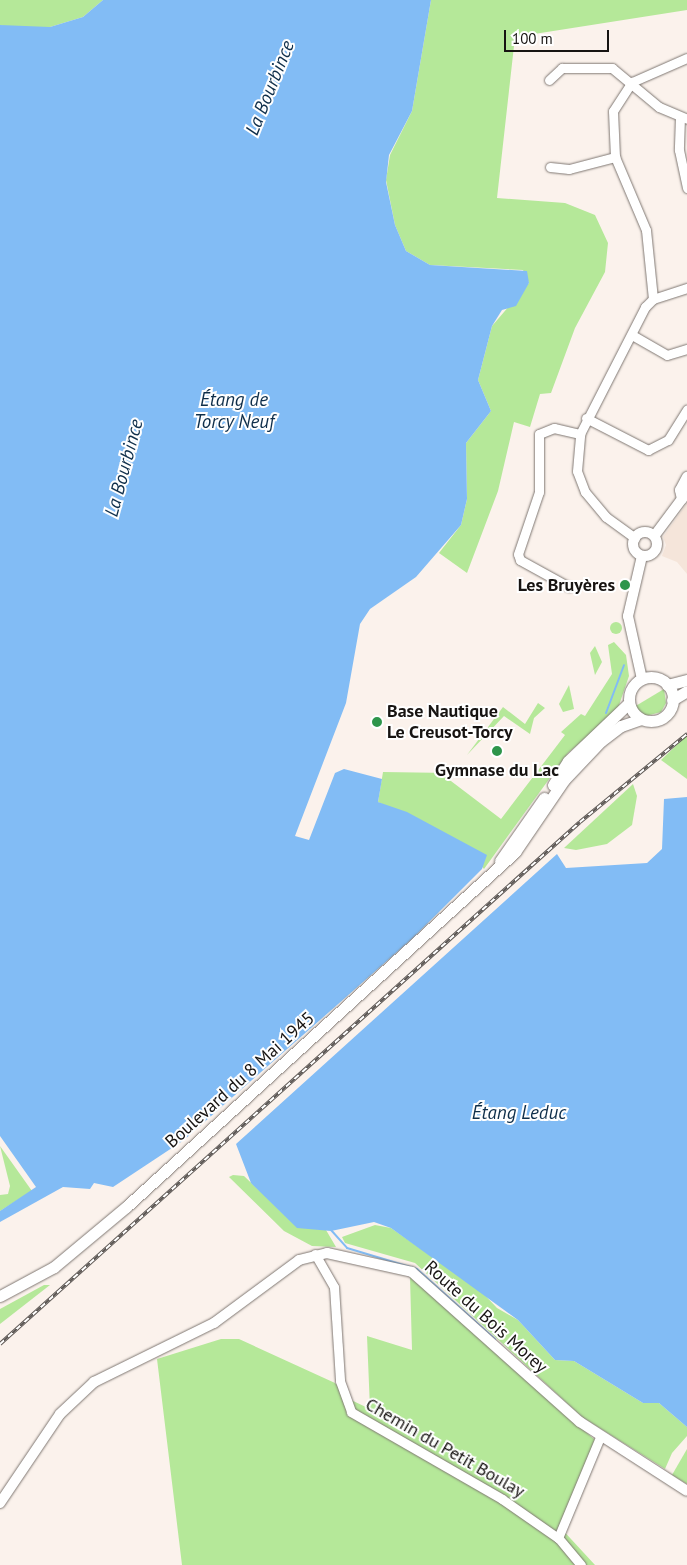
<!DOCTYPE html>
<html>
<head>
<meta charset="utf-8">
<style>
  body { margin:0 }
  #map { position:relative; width:687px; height:1565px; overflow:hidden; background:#fbf2ec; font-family:"PT Sans",sans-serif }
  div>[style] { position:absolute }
  .built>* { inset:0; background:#f5e5da }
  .green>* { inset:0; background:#b5e899 }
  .round { border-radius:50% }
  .water>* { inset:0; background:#82bcf5 }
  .stream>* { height:2px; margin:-1px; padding:0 1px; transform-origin:1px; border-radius:1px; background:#82bcf5 }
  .roads { filter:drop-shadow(0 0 1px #7f7772) drop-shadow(0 0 1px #7f7772) }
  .minor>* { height:9px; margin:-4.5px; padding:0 4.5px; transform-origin:4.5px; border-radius:4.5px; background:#fff }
  .tertiary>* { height:10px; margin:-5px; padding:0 5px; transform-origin:5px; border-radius:5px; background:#fff }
  .tertiary>.ring { margin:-5px; padding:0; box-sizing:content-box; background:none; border:10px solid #fff; border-radius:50% }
  .secondary>* { height:11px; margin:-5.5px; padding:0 5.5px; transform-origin:5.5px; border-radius:5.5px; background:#fff }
  .secondary>.ring { margin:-5.5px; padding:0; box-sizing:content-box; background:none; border:11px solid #fff; border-radius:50% }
  .rail>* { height:4px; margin-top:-2px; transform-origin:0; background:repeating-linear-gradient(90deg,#fff 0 5.5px,#5d5855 0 11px); box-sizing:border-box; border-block:1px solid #5d5855 }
  .dots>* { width:14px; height:14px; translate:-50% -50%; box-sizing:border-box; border:2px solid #fff; border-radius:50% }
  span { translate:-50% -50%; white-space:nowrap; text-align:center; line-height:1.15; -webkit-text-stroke:4px #fff; paint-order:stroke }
  .poi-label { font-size:18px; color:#171412; font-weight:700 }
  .right { translate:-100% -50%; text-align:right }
  .left { translate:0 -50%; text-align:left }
  .street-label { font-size:18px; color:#171412 }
  .water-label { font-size:19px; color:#0f2f4b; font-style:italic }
  .scale { position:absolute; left:504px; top:30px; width:105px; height:22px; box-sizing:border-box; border:2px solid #171412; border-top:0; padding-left:6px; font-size:15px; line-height:18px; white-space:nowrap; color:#171412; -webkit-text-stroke:4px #fff; paint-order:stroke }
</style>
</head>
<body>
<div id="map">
  <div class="built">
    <i style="clip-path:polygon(687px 503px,687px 574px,677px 562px,662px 556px,666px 545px,663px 537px)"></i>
  </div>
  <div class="green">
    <i style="clip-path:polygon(0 0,103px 0,83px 17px,50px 27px,8px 27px,0 25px)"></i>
    <i style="clip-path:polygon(431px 0,687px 0,687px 10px,515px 37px,497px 198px,565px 203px,595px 215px,608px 243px,605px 272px,575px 328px,551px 393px,540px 394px,530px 427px,514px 422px,498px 491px,467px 573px,439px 553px,461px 525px,467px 499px,466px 443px,491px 411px,478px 380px,492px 326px,529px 283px,523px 270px,430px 265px,406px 251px,395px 225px,386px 180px,390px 155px,412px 111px)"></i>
    <i class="round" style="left:610px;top:622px;width:12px;height:12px"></i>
    <i style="clip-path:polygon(614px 642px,626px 655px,629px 676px,617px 711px,568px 753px,484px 869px,463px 845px,378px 802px,383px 772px,450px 773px,447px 778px,501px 819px,565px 735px,561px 732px,581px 714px,585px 716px,612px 674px,608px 645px)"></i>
    <i style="clip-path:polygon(595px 646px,602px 662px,595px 675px,590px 653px)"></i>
    <i style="clip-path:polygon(569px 685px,574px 709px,563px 712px,559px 704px)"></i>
    <i style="clip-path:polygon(664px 689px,666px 703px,661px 712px,646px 716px,634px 707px)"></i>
    <i style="clip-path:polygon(538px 703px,545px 708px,534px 718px,530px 734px,504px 716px,467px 755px,503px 707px,525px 724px)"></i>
    <i style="clip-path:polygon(687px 735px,687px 779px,661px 760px)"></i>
    <i style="clip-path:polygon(633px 784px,637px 796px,632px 825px,607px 844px,576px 850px,564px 848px)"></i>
    <i style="clip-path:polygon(0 1146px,32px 1191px,0 1211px,0 1195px,8px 1194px,10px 1186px)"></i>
    <i style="clip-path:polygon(233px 1175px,244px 1176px,297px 1227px,326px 1230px,336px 1247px,312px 1246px,284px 1231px,229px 1177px)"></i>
    <i style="clip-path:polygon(375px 1225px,391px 1228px,480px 1290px,497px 1308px,518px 1320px,555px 1360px,574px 1361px,643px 1403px,659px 1403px,687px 1427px,687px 1436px,672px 1453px,665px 1469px,582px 1417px,415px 1263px,345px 1243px,342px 1237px)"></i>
    <i style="clip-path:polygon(410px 1277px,595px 1440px,559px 1526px,595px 1565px,182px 1565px,157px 1359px,221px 1339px,239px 1339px,335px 1383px,349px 1399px,370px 1409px,367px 1336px,412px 1350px)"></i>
    <i style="clip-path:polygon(44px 1285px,50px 1285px,0 1324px,0 1309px)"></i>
    <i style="clip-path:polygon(687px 1449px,687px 1484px,672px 1475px)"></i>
  </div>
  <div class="water">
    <i style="clip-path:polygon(103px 0,431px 0,412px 111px,389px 155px,386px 182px,395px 225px,406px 251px,430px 265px,527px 271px,529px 283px,516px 306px,502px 310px,492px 326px,478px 380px,491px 411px,466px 443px,467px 499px,461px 525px,416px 577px,370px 609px,360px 624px,346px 703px,295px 836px,309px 840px,335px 773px,344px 769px,382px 779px,378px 802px,407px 812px,487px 855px,482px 869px,413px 938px,184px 1140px,113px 1187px,94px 1183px,90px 1189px,63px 1187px,0 1222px,0 1211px,36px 1187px,0 1136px,0 25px,50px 27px,83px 17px)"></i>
    <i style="clip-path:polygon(687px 797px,687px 1427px,659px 1403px,643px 1403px,574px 1361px,555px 1360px,518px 1320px,391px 1228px,374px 1222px,331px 1231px,297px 1228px,251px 1183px,236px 1144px,557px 854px,566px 868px,647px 863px,662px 849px,664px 799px)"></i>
  </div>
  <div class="stream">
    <i style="left:606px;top:713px;width:51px;rotate:-69.4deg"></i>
    <i style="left:331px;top:1230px;width:24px;rotate:48deg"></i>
    <i style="left:347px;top:1248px;width:73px;rotate:16.7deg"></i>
    <i style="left:417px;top:1269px;width:105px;rotate:41.9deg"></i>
  </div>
  <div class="roads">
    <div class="minor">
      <i style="left:549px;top:80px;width:18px;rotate:-43deg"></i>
      <i style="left:562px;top:68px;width:50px"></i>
      <i style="left:612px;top:68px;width:61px;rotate:39.7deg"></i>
      <i style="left:659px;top:107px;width:30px;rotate:23deg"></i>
      <i style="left:680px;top:117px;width:33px;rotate:92deg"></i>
      <i style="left:679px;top:150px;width:39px;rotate:78deg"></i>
      <i style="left:550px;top:167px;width:19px;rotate:6deg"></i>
      <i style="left:569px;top:169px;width:48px;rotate:-14.6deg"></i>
      <i style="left:653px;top:299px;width:69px;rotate:-95.8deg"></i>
      <i style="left:646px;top:230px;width:79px;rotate:-113deg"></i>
      <i style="left:615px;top:157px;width:46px;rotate:-92.5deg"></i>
      <i style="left:613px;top:111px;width:35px;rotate:-57deg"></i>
      <i style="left:632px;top:82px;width:60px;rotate:-23.6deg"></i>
      <i style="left:632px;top:335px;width:40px;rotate:29.7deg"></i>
      <i style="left:667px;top:355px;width:21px;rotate:-17deg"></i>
      <i style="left:586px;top:418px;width:70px;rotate:27.3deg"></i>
      <i style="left:648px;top:450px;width:22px;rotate:-27deg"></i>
      <i style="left:668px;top:440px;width:36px;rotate:-58deg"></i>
      <i style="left:635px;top:538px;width:36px;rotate:-144deg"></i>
      <i style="left:606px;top:517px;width:33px;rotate:-130deg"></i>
      <i style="left:585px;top:492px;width:22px;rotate:-111deg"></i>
      <i style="left:577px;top:471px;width:37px;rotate:-85deg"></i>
      <i style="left:580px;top:434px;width:143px;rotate:-62.9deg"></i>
      <i style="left:645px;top:307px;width:11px;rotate:-45deg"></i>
      <i style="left:653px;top:299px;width:36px;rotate:-18deg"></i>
      <i style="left:569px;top:587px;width:56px;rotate:-151.1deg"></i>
      <i style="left:520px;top:560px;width:6px;rotate:-108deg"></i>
      <i style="left:518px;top:554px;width:65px;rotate:-71.3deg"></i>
      <i style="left:539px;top:492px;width:58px;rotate:-90deg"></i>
      <i style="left:539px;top:434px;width:16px;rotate:-22deg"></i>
      <i style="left:554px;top:428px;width:27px;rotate:13deg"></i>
      <i style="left:315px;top:1254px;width:38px;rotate:60deg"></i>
      <i style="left:334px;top:1287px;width:94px;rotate:86.3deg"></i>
      <i style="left:340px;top:1381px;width:33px;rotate:70deg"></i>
      <i style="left:351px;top:1412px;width:174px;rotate:29.9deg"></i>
      <i style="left:502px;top:1499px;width:68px;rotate:34.9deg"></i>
      <i style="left:581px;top:1565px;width:35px;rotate:-130deg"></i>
      <i style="left:558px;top:1538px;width:109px;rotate:-67.4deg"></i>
    </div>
    <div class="tertiary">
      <i style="left:682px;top:499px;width:9px;rotate:-103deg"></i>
      <i style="left:680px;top:490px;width:15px;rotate:-62deg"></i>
      <i class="ring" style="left:633px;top:532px;width:14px;height:14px"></i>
      <i style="left:655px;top:535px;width:54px;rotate:-53.3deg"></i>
      <i style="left:642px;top:556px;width:62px;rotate:103.1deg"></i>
      <i style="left:628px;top:616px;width:65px;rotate:77.5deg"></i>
      <i style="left:0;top:1503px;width:107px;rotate:-56deg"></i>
      <i style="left:60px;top:1414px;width:47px;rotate:-43.3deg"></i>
      <i style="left:94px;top:1382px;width:134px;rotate:-26.2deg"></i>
      <i style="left:214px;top:1323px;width:106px;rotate:-36.5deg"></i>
      <i style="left:299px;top:1260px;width:29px;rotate:-14deg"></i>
      <i style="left:327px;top:1253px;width:87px;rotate:12.6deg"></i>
      <i style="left:412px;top:1272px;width:225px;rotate:41.8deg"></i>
      <i style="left:580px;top:1422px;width:127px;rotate:32.8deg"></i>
    </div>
    <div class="secondary">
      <i class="ring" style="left:629px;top:677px;width:33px;height:33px"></i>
      <i style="left:667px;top:685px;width:21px;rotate:-14deg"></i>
      <i style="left:672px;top:700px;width:17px;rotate:-31deg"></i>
      <i style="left:553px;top:785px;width:28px;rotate:-58deg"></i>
      <i style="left:568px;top:761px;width:84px;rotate:-43.6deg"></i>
      <i style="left:500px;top:861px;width:77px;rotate:-55.1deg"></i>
      <i style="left:0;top:1296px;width:61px;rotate:-28.2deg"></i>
      <i style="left:54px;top:1267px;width:94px;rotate:-39.8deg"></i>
      <i style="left:126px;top:1207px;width:527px;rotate:-42.38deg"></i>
      <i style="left:515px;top:852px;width:87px;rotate:-55.8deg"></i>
      <i style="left:564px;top:780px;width:54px;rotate:-46.5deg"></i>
      <i style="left:601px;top:741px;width:25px;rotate:-37deg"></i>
      <i style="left:621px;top:726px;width:21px;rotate:-19deg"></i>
    </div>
  </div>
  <div class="rail">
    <i style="left:0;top:1344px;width:780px;rotate:-41.99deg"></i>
    <i style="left:580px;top:822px;width:139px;rotate:-39.4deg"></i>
  </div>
  <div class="dots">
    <i style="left:625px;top:585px;background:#2e954b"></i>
    <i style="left:377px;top:722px;background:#2e954b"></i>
    <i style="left:497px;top:751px;background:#2e954b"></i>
  </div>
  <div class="poi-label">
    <span class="right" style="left:615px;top:585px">Les Bruyères</span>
    <span class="left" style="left:387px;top:722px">Base Nautique<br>Le Creusot-Torcy</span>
    <span style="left:497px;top:770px">Gymnase du Lac</span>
  </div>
  <div class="street-label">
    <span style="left:240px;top:1080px;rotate:-42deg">Boulevard du 8 Mai 1945</span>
    <span style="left:486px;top:1317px;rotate:42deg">Route du Bois Morey</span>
    <span style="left:445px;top:1448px;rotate:30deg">Chemin du Petit Boulay</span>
  </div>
  <div class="water-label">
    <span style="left:270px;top:88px;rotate:-68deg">La Bourbince</span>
    <span style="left:234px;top:411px">Étang de<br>Torcy Neuf</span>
    <span style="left:124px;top:468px;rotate:-75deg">La Bourbince</span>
    <span style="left:519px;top:1113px">Étang Leduc</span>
  </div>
  <div class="scale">100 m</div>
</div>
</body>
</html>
